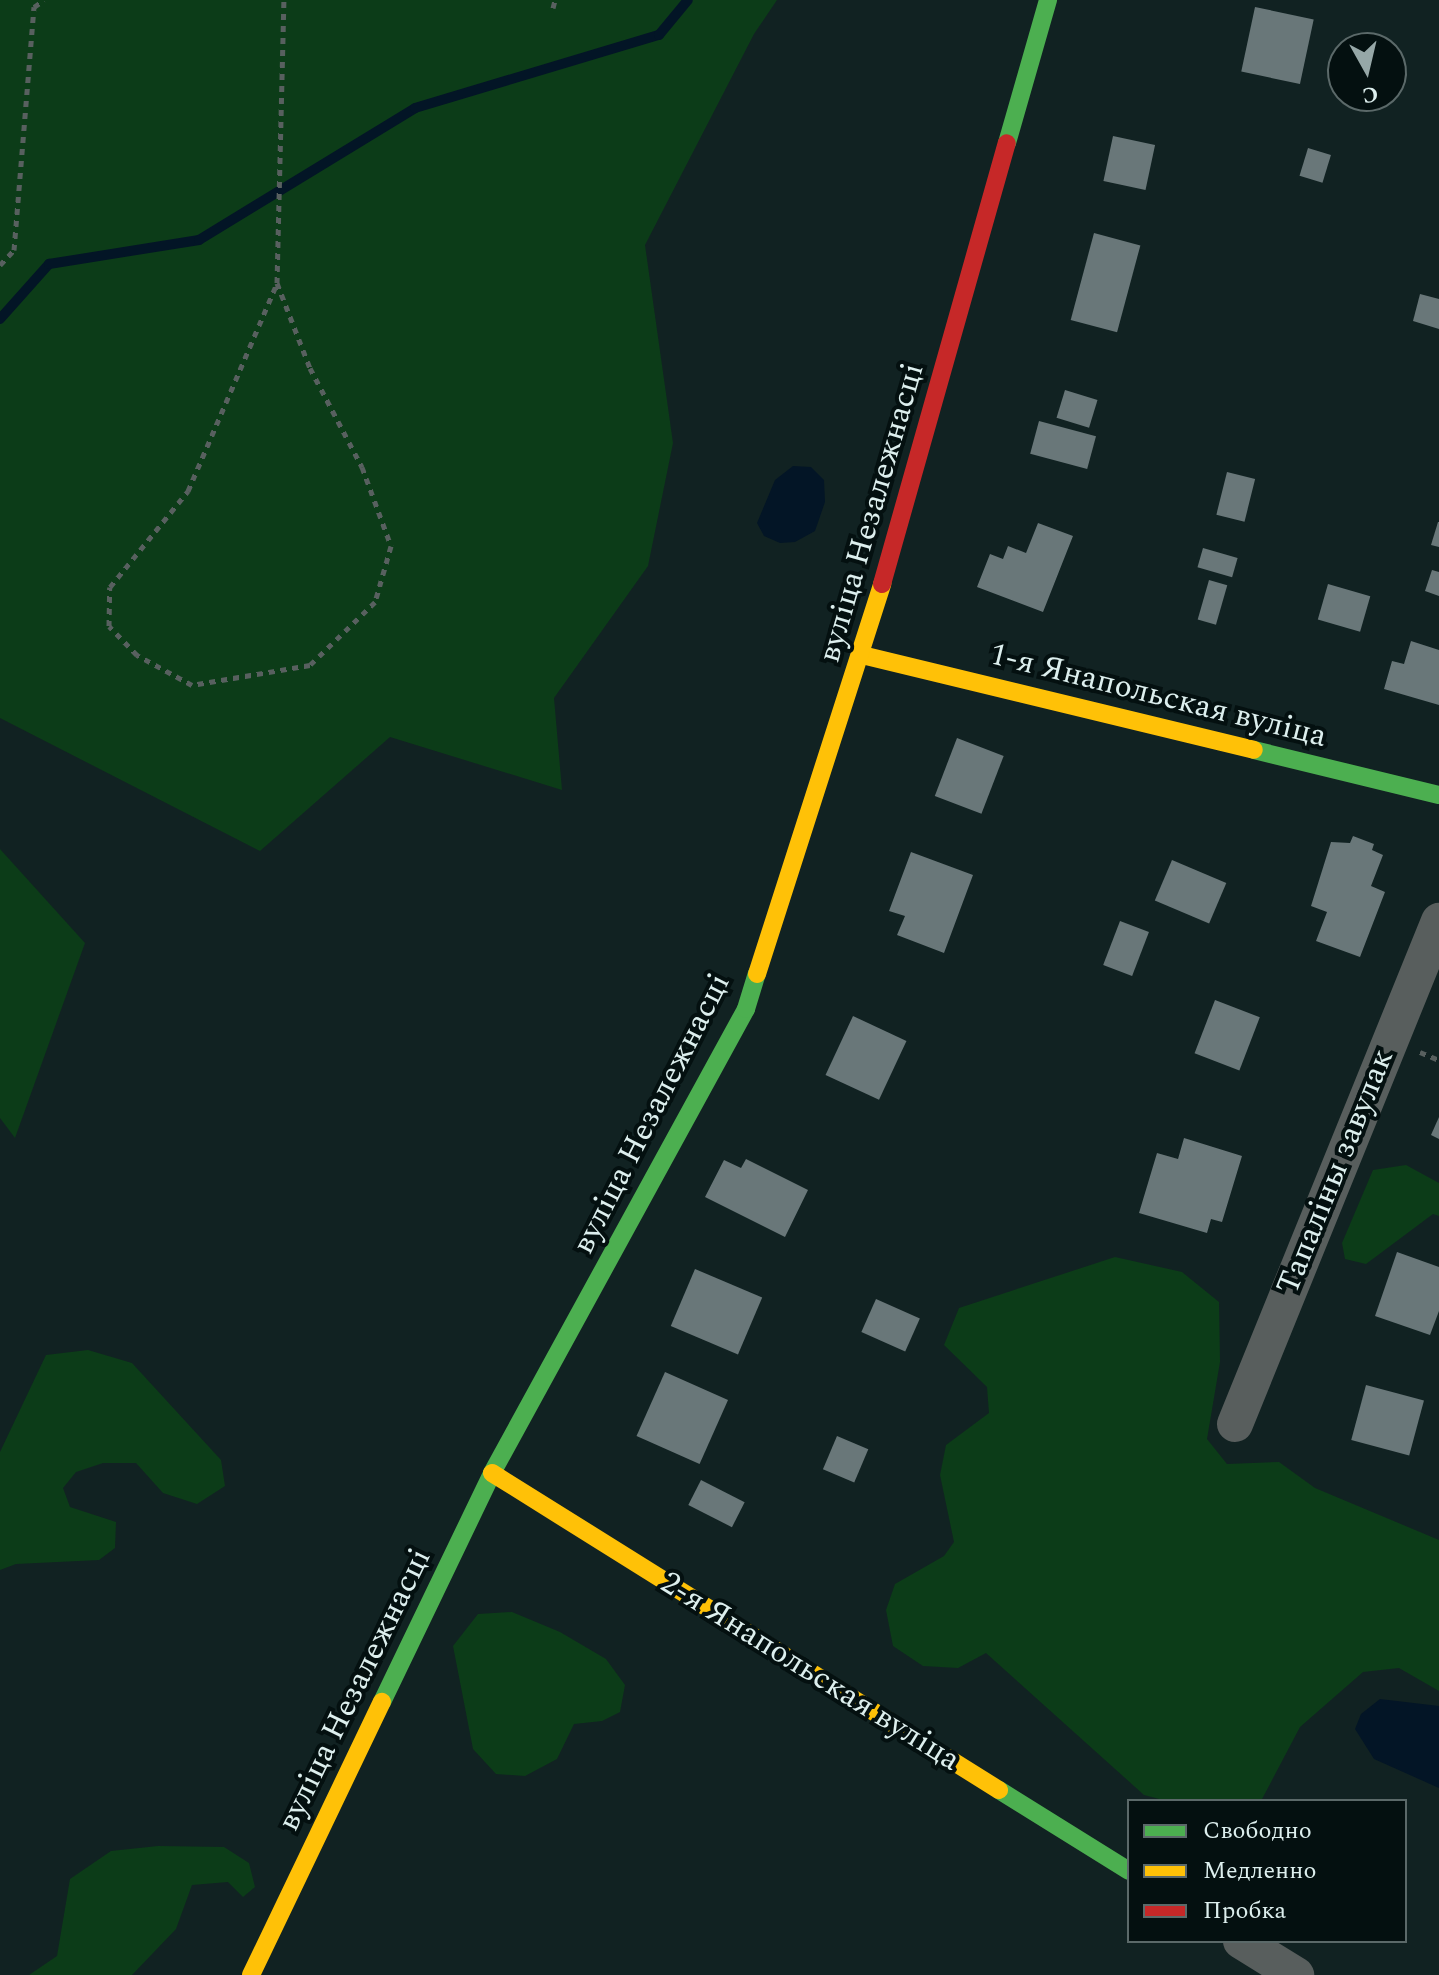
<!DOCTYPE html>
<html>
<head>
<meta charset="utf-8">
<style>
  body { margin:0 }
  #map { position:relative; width:1439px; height:1975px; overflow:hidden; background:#122; font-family:Spectral,serif }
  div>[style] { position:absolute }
  .green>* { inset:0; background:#0c3c18 }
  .water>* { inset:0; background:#031526 }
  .stream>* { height:10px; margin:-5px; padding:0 5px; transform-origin:5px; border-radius:5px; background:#031526 }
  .building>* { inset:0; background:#697779; transform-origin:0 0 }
  .path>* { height:5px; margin-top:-2.5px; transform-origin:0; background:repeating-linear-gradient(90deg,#58605f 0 6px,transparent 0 12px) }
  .street>* { height:36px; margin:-18px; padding:0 18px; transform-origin:18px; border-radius:18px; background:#585e5d }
  .fast>* { height:18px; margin:-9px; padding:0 9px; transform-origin:9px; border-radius:9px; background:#4caf50 }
  .slow>* { height:18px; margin:-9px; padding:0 9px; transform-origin:9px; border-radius:9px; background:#ffc107 }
  .jam>* { height:18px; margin:-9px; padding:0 9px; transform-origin:9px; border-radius:9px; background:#c62828 }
  span { translate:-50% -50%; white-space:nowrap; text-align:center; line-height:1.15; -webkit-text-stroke:8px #041010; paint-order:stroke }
  .street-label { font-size:32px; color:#ddefee }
  .legend { position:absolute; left:1127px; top:1799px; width:280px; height:144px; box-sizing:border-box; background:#041010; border:2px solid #5b6969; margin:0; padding:10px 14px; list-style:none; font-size:24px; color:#ddefee }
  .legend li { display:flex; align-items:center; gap:16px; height:40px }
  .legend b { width:40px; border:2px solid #5b6969 }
  .north { position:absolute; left:1327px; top:32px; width:80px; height:80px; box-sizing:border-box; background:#041010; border:2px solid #5b6969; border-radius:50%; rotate:172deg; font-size:22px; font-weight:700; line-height:32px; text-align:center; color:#ddefee }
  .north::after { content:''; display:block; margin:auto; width:28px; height:36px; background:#96a7a7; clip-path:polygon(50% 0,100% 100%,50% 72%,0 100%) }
</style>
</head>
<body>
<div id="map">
  <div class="green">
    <i style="clip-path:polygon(0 0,777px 0,754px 34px,645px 245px,673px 443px,648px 566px,554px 698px,562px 790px,390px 737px,260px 851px,0 718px)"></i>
    <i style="clip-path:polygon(0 849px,85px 943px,15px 1138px,0 1118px)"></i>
    <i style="clip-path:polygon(1406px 1165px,1439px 1183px,1439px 1216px,1433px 1214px,1366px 1264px,1345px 1259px,1342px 1243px,1373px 1170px)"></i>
    <i style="clip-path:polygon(1115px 1257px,1182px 1272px,1219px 1302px,1220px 1362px,1207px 1439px,1227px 1464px,1279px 1462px,1315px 1488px,1439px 1540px,1439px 1691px,1399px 1668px,1363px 1672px,1300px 1727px,1261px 1801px,1167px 1801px,1144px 1795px,986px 1653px,958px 1668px,923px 1666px,893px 1646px,886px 1610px,895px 1584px,944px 1556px,954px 1542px,940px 1475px,946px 1445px,989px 1413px,987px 1387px,944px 1345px,959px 1308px)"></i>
    <i style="clip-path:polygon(88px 1350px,132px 1363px,221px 1460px,225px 1486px,197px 1504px,163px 1493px,136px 1463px,103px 1463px,76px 1472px,63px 1488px,70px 1507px,116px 1522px,115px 1548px,99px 1560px,16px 1564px,0 1570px,0 1452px,46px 1355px)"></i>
    <i style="clip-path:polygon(512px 1612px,560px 1632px,606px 1659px,625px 1685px,620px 1712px,602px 1721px,574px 1724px,557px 1759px,525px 1776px,496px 1774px,473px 1749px,453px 1646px,478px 1614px)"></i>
    <i style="clip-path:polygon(158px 1846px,224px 1847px,249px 1863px,255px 1887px,243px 1897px,228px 1882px,192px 1885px,176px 1929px,132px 1975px,29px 1975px,57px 1956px,70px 1879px,111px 1851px)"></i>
  </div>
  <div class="water">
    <i style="clip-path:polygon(793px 466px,811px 467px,824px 480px,825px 502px,815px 531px,795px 542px,780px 543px,764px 536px,757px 523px,775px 480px)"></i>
    <i style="clip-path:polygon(1380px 1699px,1439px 1706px,1439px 1788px,1374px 1759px,1355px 1729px,1361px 1714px)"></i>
  </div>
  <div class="stream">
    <i style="left:0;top:319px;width:74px;rotate:-48.3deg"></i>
    <i style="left:49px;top:264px;width:152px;rotate:-9.1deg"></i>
    <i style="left:199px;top:240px;width:253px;rotate:-31.4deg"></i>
    <i style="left:415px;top:108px;width:255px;rotate:-16.7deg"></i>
    <i style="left:659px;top:35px;width:45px;rotate:-50.4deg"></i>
  </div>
  <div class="building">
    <i style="left:1255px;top:7px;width:60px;height:66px;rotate:12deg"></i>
    <i style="left:1113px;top:136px;width:43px;height:46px;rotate:12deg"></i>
    <i style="left:1308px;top:148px;width:24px;height:29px;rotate:17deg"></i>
    <i style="left:1094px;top:233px;width:48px;height:90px;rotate:15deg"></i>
    <i style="clip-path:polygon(1420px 294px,1439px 299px,1439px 329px,1413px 321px)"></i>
    <i style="left:1065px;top:390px;width:34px;height:29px;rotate:17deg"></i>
    <i style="left:1039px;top:421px;width:59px;height:34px;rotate:15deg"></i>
    <i style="left:1227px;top:472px;width:29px;height:44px;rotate:14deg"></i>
    <i style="clip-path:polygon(1438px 522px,1439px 522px,1439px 547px,1431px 545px)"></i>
    <i style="clip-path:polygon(1038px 523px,1073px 536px,1043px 612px,977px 587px,990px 554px,1003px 559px,1008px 546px,1026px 553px)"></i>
    <i style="left:1203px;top:548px;width:36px;height:20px;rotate:16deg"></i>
    <i style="clip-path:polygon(1432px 570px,1439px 572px,1439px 596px,1425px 591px)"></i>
    <i style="left:1209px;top:580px;width:19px;height:41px;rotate:16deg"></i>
    <i style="left:1328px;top:584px;width:44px;height:37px;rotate:16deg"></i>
    <i style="clip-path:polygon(1411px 641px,1439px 650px,1439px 705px,1384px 689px,1392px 661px,1404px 664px)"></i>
    <i style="left:957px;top:738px;width:50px;height:62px;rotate:21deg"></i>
    <i style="clip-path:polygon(1353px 836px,1374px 844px,1372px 850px,1383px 855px,1371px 886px,1385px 892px,1360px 957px,1316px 941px,1327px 912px,1311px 906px,1331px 842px,1350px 843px)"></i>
    <i style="clip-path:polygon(911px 852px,973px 875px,944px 953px,897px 935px,905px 916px,889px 911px)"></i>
    <i style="left:1172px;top:860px;width:59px;height:44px;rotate:23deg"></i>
    <i style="left:1120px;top:921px;width:31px;height:47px;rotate:21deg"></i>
    <i style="left:1215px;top:1000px;width:48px;height:57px;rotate:21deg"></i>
    <i style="left:853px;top:1016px;width:59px;height:65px;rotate:25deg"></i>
    <i style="clip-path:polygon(1439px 1117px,1439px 1139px,1431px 1135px)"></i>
    <i style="clip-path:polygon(1184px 1138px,1242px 1156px,1222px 1222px,1211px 1219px,1207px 1233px,1139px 1213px,1157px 1153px,1178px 1159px)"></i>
    <i style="clip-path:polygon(746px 1159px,808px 1190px,785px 1237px,705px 1197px,724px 1160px,741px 1168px)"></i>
    <i style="clip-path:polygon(1397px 1252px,1439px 1267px,1439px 1311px,1430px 1335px,1375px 1316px)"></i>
    <i style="left:695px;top:1269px;width:73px;height:62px;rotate:23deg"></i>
    <i style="left:876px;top:1299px;width:48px;height:36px;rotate:24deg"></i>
    <i style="left:665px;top:1372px;width:69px;height:70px;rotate:24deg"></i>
    <i style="left:1366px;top:1385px;width:60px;height:57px;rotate:15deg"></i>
    <i style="left:837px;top:1436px;width:34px;height:36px;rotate:23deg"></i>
    <i style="left:701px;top:1480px;width:49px;height:28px;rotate:27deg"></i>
  </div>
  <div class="path">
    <i style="left:553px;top:8px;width:8px;rotate:-76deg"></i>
    <i style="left:0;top:265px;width:21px;rotate:-47deg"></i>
    <i style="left:14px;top:250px;width:244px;rotate:-85.3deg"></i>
    <i style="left:34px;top:7px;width:12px;rotate:-35deg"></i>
    <i style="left:277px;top:283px;width:91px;rotate:68.8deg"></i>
    <i style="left:310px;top:368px;width:112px;rotate:62.3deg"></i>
    <i style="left:362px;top:467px;width:84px;rotate:69.8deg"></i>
    <i style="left:391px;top:546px;width:58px;rotate:105.9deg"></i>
    <i style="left:375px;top:602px;width:91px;rotate:135.9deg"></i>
    <i style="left:310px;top:665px;width:120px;rotate:170.4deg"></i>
    <i style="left:192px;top:685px;width:63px;rotate:-151.4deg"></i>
    <i style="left:137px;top:655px;width:40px;rotate:-134deg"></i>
    <i style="left:109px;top:626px;width:39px;rotate:-89deg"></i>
    <i style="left:110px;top:587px;width:124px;rotate:-50.9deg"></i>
    <i style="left:188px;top:491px;width:226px;rotate:-66.8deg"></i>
    <i style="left:277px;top:283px;width:283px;rotate:-88.6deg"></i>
    <i style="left:1420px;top:1052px;width:21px;rotate:23deg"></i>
  </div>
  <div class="street">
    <i style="left:1235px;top:1424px;width:543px;rotate:-67.92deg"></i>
    <i style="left:1241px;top:1941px;width:65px;rotate:31.7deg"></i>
  </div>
  <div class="fast">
    <i style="left:1007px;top:143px;width:149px;rotate:-74deg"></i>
    <i style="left:1254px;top:750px;width:190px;rotate:13.7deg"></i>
    <i style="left:382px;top:1702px;width:254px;rotate:-64.3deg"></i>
    <i style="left:492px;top:1473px;width:529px;rotate:-61.3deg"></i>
    <i style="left:746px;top:1009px;width:37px;rotate:-73deg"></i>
    <i style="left:999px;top:1790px;width:153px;rotate:31.9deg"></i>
  </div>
  <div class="slow">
    <i style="left:862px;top:655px;width:403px;rotate:13.6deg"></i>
    <i style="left:757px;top:974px;width:410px;rotate:-72.2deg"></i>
    <i style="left:492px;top:1473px;width:598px;rotate:32.02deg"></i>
    <i style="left:251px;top:1975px;width:303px;rotate:-64.4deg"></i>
  </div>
  <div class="jam">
    <i style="left:882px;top:584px;width:458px;rotate:-74.2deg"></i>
  </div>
  <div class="street-label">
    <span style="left:872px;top:513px;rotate:-74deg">вуліца Незалежнасці</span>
    <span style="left:1158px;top:696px;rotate:14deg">1-я Янапольская вуліца</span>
    <span style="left:652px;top:1114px;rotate:-63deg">вуліца Незалежнасці</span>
    <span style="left:1336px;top:1172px;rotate:-68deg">Тапаліны завулак</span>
    <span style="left:810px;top:1672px;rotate:32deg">2-я Янапольская вуліца</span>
    <span style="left:355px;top:1690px;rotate:-64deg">вуліца Незалежнасці</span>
  </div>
  <ul class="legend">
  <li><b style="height:10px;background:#4caf50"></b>Свободно</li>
  <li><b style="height:10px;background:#ffc107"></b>Медленно</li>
  <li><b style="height:10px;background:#c62828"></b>Пробка</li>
  </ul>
  <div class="north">С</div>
</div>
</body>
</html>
